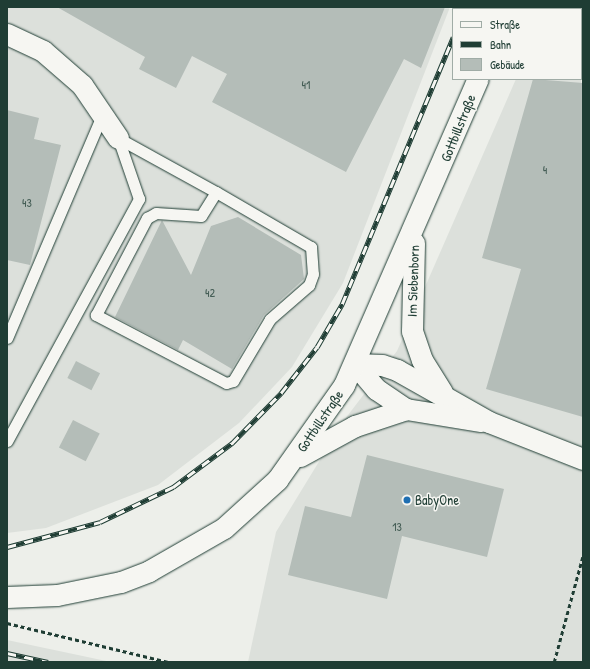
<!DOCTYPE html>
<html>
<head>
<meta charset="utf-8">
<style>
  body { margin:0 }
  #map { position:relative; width:590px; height:669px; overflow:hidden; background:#edefea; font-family:"Patrick Hand",sans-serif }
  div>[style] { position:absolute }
  .built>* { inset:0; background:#dce0db }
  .building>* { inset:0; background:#b4bdb8; transform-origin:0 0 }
  .path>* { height:2.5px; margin-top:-1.25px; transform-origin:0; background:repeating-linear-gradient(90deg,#1f3d34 0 4px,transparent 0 7px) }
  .roads { filter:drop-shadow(0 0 1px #1f3d34) drop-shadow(0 0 1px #1f3d34) }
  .service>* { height:11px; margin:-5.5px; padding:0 5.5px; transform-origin:5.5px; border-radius:5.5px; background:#f6f6f2 }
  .minor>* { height:21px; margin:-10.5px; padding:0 10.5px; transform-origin:10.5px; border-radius:10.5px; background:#f6f6f2 }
  .rail>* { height:4.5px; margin-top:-2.25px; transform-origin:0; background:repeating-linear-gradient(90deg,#f6f6f2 0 9px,#1f3d34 0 18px); box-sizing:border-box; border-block:1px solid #1f3d34 }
  .dots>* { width:11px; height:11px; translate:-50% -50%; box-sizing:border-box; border:2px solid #f6f6f2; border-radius:50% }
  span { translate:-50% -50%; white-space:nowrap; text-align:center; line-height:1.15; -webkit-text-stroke:3px #f6f6f2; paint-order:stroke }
  .number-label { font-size:12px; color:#445d55 }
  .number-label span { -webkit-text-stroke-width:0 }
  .street-label { font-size:14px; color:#1f3d34 }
  .poi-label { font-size:14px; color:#1f3d34 }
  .left { translate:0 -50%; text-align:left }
  .frame { position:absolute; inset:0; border:8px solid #1f3d34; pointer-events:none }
  .legend { position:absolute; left:452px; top:8px; width:130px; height:72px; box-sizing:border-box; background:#f6f6f2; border:1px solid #a0aca6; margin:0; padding:5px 7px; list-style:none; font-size:12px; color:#1f3d34 }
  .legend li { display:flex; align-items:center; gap:8px; height:20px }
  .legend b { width:20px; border:1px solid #a0aca6 }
</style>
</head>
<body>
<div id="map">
  <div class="built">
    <i style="clip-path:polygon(7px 7px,450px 7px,343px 283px,292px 367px,239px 423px,158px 485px,46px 528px,7px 533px)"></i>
    <i style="clip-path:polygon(581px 36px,583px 662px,248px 662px,276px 532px,345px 419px,397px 351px,516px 79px,581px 79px)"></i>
    <i style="clip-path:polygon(7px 640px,111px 662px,7px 662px)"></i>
  </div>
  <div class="building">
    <i style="clip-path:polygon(57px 7px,445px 7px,421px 68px,404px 59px,346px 172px,212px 102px,227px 74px,192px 56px,176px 88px,139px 69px,145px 57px)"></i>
    <i style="clip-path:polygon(533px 79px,583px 83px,583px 417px,486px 389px,521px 269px,482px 258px)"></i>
    <i style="clip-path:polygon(7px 110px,39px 118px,34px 139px,61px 145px,30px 265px,7px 260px)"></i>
    <i style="clip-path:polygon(238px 217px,301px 255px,304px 279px,264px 315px,232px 369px,183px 340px,178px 350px,115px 317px,162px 220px,191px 275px,211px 226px)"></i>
    <i style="left:76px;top:361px;width:27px;height:19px;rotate:27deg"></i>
    <i style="left:73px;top:420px;width:30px;height:31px;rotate:27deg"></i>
    <i style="clip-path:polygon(367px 455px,504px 489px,487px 557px,402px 536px,387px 599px,288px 575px,305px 506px,351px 517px)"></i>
  </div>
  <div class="path">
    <i style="left:581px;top:38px;width:2px;rotate:27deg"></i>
    <i style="left:7px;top:623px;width:166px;rotate:13.6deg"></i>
    <i style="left:554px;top:662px;width:111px;rotate:-74.8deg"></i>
  </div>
  <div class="roads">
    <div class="service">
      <i style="left:118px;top:138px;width:112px;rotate:28.9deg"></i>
      <i style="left:216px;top:192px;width:110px;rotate:30.1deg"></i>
      <i style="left:311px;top:247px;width:27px;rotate:86deg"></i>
      <i style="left:313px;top:274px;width:12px;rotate:110deg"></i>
      <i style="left:309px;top:285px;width:52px;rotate:138.9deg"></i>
      <i style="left:270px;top:319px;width:72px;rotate:120.8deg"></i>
      <i style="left:233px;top:381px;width:7px;rotate:164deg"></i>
      <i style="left:226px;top:383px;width:147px;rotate:-152.4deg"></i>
      <i style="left:96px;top:315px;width:110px;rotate:-62.3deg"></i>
      <i style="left:147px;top:218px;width:10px;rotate:-29deg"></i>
      <i style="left:156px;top:213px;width:45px;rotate:3.8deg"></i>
      <i style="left:201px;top:216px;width:28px;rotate:-58deg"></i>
      <i style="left:7px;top:338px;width:242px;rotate:-66.9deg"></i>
      <i style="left:7px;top:441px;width:276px;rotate:-61.4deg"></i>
      <i style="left:139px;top:199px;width:65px;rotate:-109deg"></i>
    </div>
    <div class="minor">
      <i style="left:506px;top:9px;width:2px;rotate:-90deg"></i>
      <i style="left:7px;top:34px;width:40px;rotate:25deg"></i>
      <i style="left:43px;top:51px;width:52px;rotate:41.1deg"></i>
      <i style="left:82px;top:85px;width:64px;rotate:55.8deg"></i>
      <i style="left:414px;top:243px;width:88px;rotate:91.3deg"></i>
      <i style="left:412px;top:331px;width:31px;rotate:71deg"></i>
      <i style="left:422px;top:360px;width:38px;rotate:58deg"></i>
      <i style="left:355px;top:364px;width:27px;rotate:2deg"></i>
      <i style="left:382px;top:365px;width:16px;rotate:18deg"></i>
      <i style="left:397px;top:370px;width:106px;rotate:29.5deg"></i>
      <i style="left:489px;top:422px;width:101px;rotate:21.5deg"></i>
      <i style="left:355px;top:364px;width:33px;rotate:50deg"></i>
      <i style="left:376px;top:389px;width:36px;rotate:34deg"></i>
      <i style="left:406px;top:409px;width:76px;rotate:9.1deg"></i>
      <i style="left:300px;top:456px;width:63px;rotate:-28.6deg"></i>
      <i style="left:355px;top:426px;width:54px;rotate:-18.4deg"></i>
      <i style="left:7px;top:597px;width:50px;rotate:-2.3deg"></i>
      <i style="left:57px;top:595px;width:65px;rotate:-11.5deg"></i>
      <i style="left:121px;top:582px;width:30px;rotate:-21deg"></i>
      <i style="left:149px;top:571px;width:86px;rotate:-29.8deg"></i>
      <i style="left:224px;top:528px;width:72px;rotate:-42.2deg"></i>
      <i style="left:277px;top:480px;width:116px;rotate:-54.8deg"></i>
      <i style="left:344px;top:385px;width:334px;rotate:-66.4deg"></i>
    </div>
  </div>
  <div class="rail">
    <i style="left:464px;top:9px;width:2px;rotate:-63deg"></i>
    <i style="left:7px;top:547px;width:96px;rotate:-15deg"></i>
    <i style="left:100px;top:522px;width:81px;rotate:-25.6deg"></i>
    <i style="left:173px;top:487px;width:74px;rotate:-36.7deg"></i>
    <i style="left:232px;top:443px;width:70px;rotate:-45.6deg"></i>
    <i style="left:281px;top:393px;width:58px;rotate:-52deg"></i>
    <i style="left:317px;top:347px;width:50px;rotate:-59.8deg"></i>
    <i style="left:342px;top:304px;width:289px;rotate:-67.4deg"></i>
    <i style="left:7px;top:653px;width:42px;rotate:12.4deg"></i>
  </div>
  <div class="dots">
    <i style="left:407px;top:500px;background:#1f6fb2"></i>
  </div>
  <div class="number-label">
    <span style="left:306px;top:85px">41</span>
    <span style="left:545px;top:170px">4</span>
    <span style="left:27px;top:203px">43</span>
    <span style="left:210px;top:293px">42</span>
    <span style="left:397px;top:527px">13</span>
  </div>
  <div class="street-label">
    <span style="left:458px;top:128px;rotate:-68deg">Gottbillstraße</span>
    <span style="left:413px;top:281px;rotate:-88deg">Im Siebenborn</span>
    <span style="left:320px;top:421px;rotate:-56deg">Gottbillstraße</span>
  </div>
  <div class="poi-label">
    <span class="left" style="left:415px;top:500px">BabyOne</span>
  </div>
  <div class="frame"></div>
  <ul class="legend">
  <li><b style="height:5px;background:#f6f6f2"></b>Straße</li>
  <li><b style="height:5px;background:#1f3d34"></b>Bahn</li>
  <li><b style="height:11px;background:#b4bdb8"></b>Gebäude</li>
  </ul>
</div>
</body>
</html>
